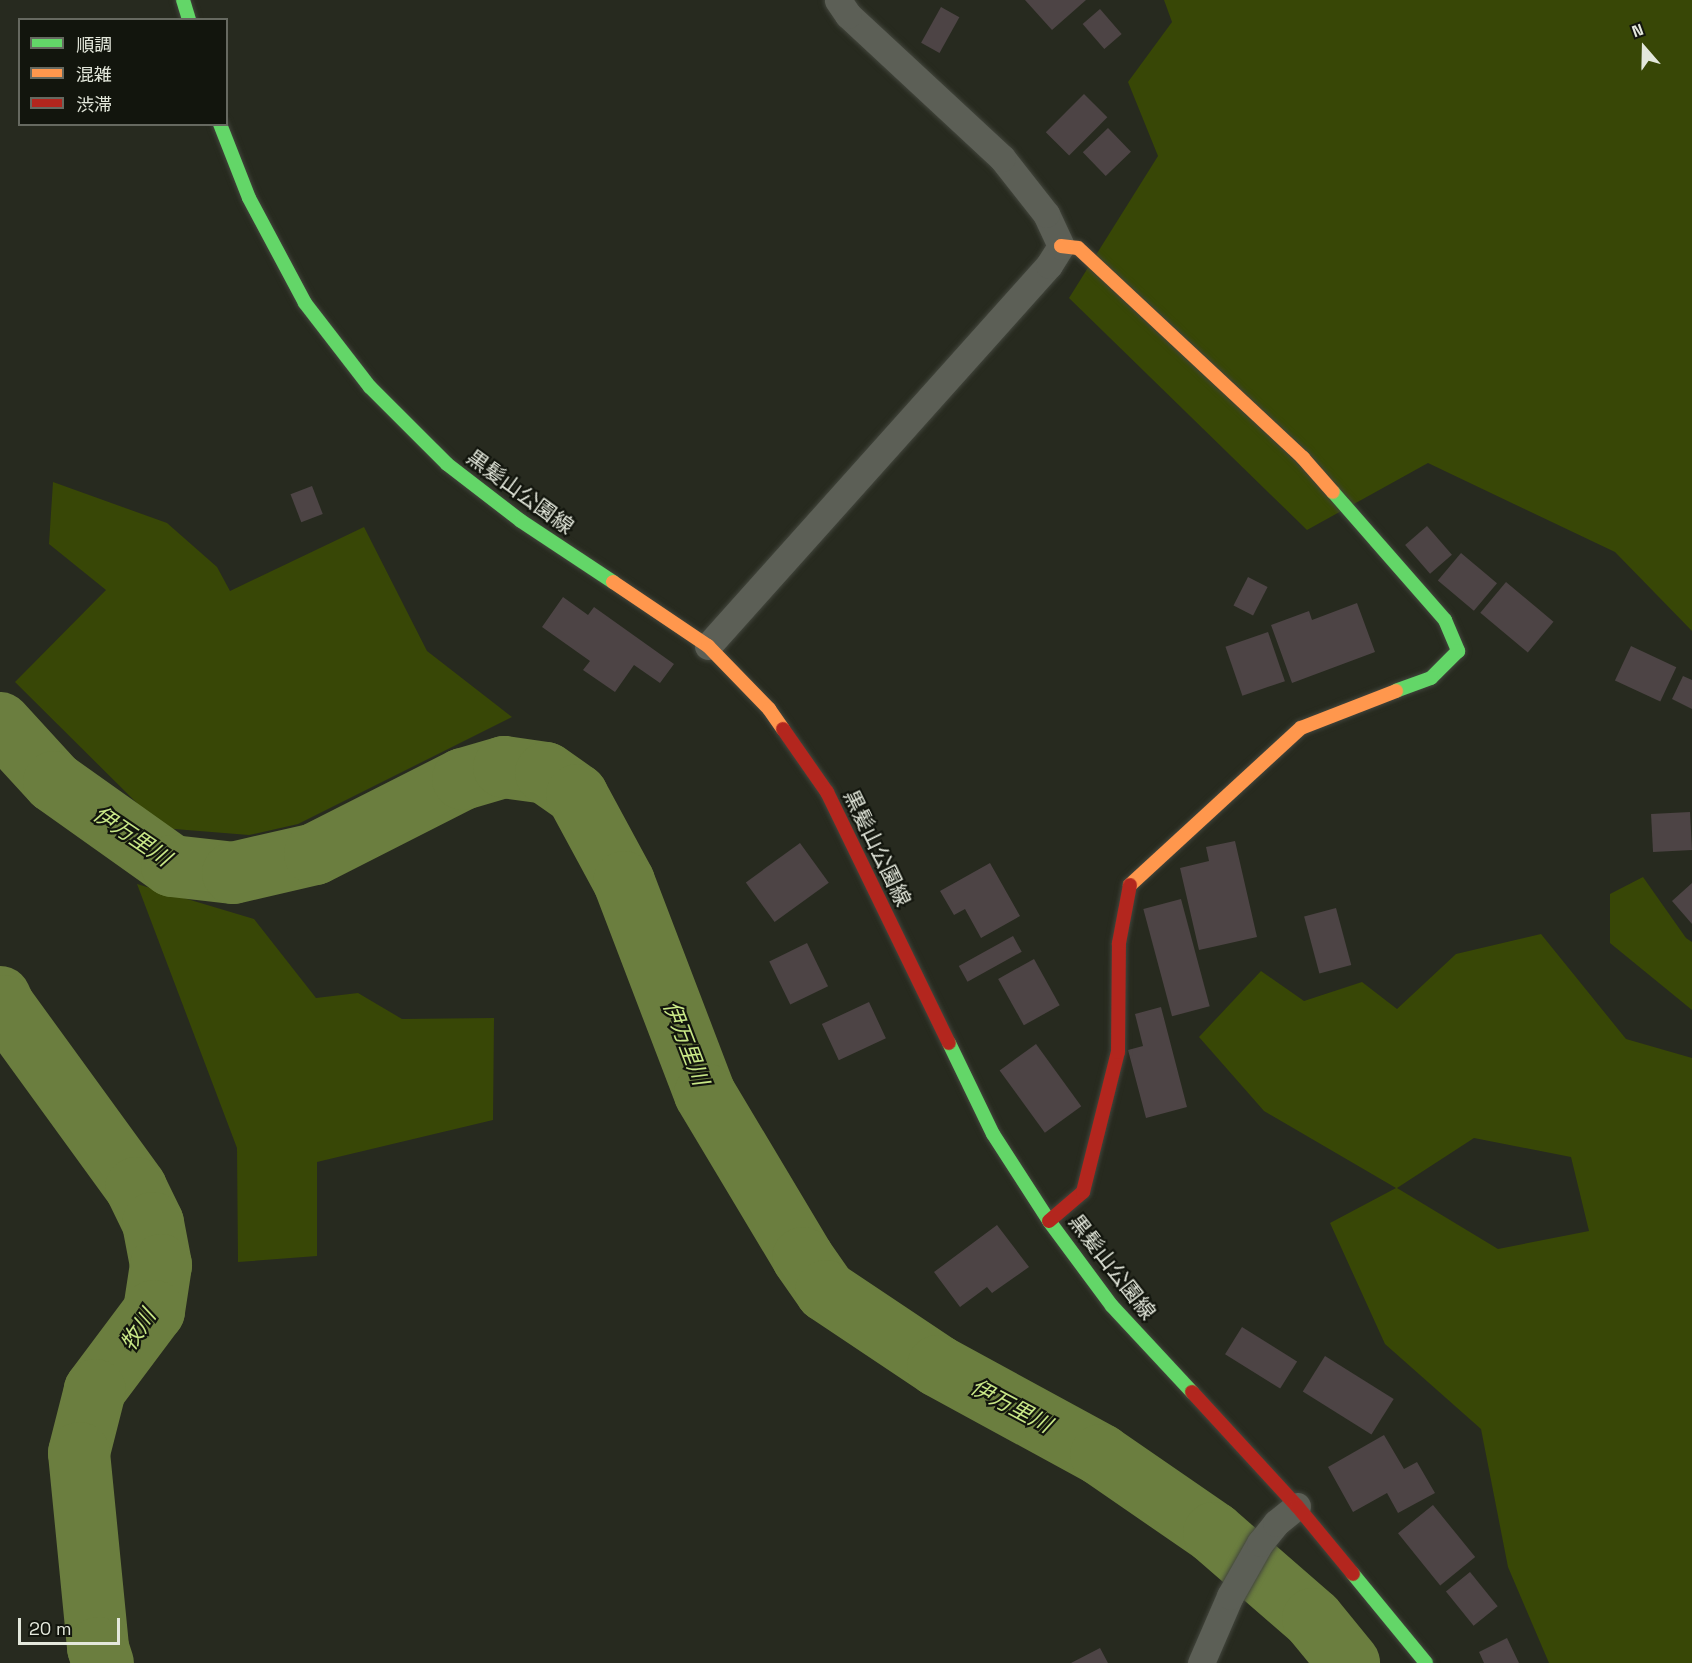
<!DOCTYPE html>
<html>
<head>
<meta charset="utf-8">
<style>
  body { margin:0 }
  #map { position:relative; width:1692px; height:1663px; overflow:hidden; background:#272a1f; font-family:"Space Grotesk","Noto Sans JP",sans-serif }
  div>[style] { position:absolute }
  .green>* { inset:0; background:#384706 }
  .river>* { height:62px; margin:-31px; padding:0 31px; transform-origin:31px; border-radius:31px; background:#6b7e3f }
  .building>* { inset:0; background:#4d4445; transform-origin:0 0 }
  .roads { filter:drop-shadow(0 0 2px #42453c) drop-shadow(0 0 2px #42453c) }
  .street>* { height:27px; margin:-13.5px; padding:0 13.5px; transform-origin:13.5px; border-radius:13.5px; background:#5c5f56 }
  .fast>* { height:14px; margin:-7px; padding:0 7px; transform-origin:7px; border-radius:7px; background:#63d668 }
  .slow>* { height:14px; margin:-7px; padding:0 7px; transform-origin:7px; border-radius:7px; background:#ff974d }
  .jam>* { height:14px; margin:-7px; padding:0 7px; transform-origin:7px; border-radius:7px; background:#b3261e }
  span { translate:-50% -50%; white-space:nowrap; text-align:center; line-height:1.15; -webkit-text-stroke:4.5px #12150d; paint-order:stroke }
  .street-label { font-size:21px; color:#e4e8dc }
  .water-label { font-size:22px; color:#c9e887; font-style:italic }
  .legend { position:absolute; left:18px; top:18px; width:210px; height:108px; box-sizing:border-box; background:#12150d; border:2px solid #666960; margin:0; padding:8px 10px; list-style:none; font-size:18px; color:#e4e8dc }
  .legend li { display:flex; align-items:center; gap:12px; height:30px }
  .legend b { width:30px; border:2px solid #666960 }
  .north { position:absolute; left:1614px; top:18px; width:60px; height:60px; -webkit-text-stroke:4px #12150d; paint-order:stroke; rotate:340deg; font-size:16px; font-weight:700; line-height:24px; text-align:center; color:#e4e8dc }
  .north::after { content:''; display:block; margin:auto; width:21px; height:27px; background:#e4e8dc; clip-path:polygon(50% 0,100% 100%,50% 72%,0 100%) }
  .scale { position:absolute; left:18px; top:1618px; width:102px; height:27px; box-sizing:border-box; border:3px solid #e4e8dc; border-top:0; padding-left:8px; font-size:18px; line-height:21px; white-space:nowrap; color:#e4e8dc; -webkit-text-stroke:4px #12150d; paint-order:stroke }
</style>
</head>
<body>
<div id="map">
  <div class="green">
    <i style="clip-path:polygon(1164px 0,1692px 0,1692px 631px,1615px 552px,1428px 463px,1307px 530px,1069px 298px,1158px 156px,1128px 82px,1172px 22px)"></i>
    <i style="clip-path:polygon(53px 482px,167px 523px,217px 567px,230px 591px,364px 527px,427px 651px,512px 717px,298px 824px,249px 835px,162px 828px,15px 682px,106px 590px,49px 544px)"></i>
    <i style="clip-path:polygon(1643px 877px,1686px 938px,1692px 942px,1692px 1010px,1610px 943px,1610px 894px)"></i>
    <i style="clip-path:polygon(137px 884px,254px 919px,316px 998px,358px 993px,402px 1019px,494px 1018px,493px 1120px,317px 1162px,317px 1256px,238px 1262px,237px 1148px)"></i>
    <i style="clip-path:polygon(evenodd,1541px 934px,1626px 1039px,1692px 1058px,1692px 1663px,1549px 1663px,1508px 1567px,1481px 1429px,1385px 1344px,1330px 1223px,1396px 1188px,1264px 1111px,1199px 1037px,1261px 971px,1304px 1001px,1362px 982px,1397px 1009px,1456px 954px,1541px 934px,1474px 1138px,1571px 1157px,1589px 1231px,1498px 1249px,1397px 1188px,1474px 1138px)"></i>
  </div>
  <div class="river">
    <i style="left:0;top:723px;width:80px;rotate:47.5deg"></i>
    <i style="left:54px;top:782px;width:145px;rotate:35.4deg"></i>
    <i style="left:172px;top:866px;width:61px;rotate:6.5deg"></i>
    <i style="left:233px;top:873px;width:84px;rotate:-13deg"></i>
    <i style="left:315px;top:854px;width:166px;rotate:-26.9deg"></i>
    <i style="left:463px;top:779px;width:43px;rotate:-16.3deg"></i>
    <i style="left:504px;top:767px;width:42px;rotate:8.1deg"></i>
    <i style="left:546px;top:773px;width:38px;rotate:35deg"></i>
    <i style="left:577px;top:795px;width:99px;rotate:61.6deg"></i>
    <i style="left:624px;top:882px;width:227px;rotate:69.1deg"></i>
    <i style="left:705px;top:1094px;width:191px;rotate:59.1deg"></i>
    <i style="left:803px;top:1258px;width:40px;rotate:55.1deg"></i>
    <i style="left:826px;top:1291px;width:135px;rotate:33.8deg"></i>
    <i style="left:938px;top:1366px;width:186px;rotate:28.6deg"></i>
    <i style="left:1101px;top:1455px;width:137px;rotate:34.6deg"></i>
    <i style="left:1214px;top:1533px;width:131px;rotate:41deg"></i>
    <i style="left:1313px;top:1619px;width:57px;rotate:50.7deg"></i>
    <i style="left:0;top:997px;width:10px;rotate:66deg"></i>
    <i style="left:4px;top:1006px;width:225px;rotate:54deg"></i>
    <i style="left:136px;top:1188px;width:39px;rotate:64deg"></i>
    <i style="left:153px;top:1223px;width:43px;rotate:79.2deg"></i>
    <i style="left:161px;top:1265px;width:47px;rotate:98.7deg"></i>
    <i style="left:154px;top:1311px;width:99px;rotate:126.8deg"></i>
    <i style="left:95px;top:1390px;width:65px;rotate:104.3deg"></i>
    <i style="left:79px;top:1453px;width:196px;rotate:84.4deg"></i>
    <i style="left:98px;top:1648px;width:16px;rotate:72deg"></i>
  </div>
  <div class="building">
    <i style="clip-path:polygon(1025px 0,1086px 0,1052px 30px)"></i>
    <i style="left:941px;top:7px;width:21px;height:41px;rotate:29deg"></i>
    <i style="left:1100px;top:9px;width:33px;height:23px;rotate:49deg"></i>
    <i style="left:1084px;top:94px;width:33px;height:54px;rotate:45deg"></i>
    <i style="left:1108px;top:128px;width:33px;height:35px;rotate:46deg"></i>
    <i style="left:312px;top:486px;width:30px;height:23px;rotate:69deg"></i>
    <i style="left:1427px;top:526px;width:38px;height:29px;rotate:49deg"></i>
    <i style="left:1461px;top:553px;width:47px;height:36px;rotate:40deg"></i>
    <i style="left:1248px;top:577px;width:22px;height:32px;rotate:27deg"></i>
    <i style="left:1506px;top:582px;width:62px;height:40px;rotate:40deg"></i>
    <i style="clip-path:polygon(563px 597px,588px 615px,594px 607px,674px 664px,660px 683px,634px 665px,615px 692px,583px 670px,590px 661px,542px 627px)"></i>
    <i style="clip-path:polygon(1357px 603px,1375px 652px,1292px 683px,1271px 625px,1309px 611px,1312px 620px)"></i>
    <i style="left:1268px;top:632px;width:52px;height:45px;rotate:71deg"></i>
    <i style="left:1631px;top:646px;width:50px;height:38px;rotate:25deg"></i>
    <i style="clip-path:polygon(1683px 676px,1692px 680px,1692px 709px,1672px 699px)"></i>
    <i style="left:1690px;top:812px;width:38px;height:39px;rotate:87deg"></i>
    <i style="clip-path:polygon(1235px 841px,1257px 937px,1199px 950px,1180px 868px,1209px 861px,1206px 847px)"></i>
    <i style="left:800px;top:843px;width:49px;height:67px;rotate:54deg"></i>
    <i style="clip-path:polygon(990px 863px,1020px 916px,981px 938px,965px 909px,954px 915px,940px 891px)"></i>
    <i style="clip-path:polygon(1692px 883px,1692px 924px,1672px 901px)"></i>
    <i style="left:1181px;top:899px;width:111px;height:39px;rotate:75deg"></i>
    <i style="left:1336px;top:908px;width:59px;height:33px;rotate:75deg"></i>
    <i style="left:1013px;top:936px;width:18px;height:62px;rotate:61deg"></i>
    <i style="left:807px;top:943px;width:48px;height:42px;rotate:64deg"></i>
    <i style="left:1034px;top:959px;width:53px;height:41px;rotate:61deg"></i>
    <i style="left:869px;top:1002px;width:40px;height:52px;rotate:65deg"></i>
    <i style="clip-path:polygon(1161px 1007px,1187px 1107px,1146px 1118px,1128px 1050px,1143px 1046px,1135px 1014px)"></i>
    <i style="left:1036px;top:1044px;width:77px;height:45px;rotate:54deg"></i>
    <i style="clip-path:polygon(997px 1225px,1029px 1267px,992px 1293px,987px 1287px,960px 1307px,934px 1272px)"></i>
    <i style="left:1242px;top:1327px;width:65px;height:32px;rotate:32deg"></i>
    <i style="left:1325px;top:1356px;width:81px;height:42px;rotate:32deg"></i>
    <i style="clip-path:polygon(1384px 1435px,1404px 1469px,1417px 1462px,1435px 1493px,1398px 1513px,1387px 1493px,1353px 1512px,1328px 1467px)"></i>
    <i style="left:1433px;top:1505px;width:67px;height:45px;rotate:51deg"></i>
    <i style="left:1470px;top:1572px;width:44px;height:31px;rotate:51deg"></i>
    <i style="clip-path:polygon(1507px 1638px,1519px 1663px,1484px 1663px,1479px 1652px)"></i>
    <i style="clip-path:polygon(1100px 1648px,1108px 1663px,1071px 1663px)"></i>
  </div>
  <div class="roads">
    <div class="street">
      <i style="left:708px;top:646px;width:511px;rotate:-48.17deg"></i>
      <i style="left:1049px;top:265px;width:22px;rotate:-58deg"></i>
      <i style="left:1061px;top:246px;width:35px;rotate:-115deg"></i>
      <i style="left:1046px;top:214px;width:71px;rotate:-128.2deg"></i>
      <i style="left:1002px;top:158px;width:210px;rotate:-137.1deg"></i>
      <i style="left:848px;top:15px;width:18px;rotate:-124deg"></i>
      <i style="left:1201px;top:1663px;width:73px;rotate:-66.6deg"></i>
      <i style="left:1230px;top:1596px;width:61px;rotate:-60.5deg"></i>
      <i style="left:1260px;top:1543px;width:26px;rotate:-51deg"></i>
      <i style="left:1276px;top:1523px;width:27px;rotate:-39deg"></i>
    </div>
    <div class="fast">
      <i style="left:183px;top:0;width:21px;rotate:73deg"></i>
      <i style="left:220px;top:124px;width:79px;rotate:68.6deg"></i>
      <i style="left:249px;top:198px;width:119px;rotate:61.9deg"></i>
      <i style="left:305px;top:303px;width:106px;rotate:52.3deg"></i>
      <i style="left:370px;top:387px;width:109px;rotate:45deg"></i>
      <i style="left:447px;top:464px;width:93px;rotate:37.6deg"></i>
      <i style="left:521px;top:521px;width:110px;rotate:33.5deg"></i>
      <i style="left:1333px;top:492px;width:170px;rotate:48.8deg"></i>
      <i style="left:1445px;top:620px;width:34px;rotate:67deg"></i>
      <i style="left:1458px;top:651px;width:38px;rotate:135deg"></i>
      <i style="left:1431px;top:678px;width:37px;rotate:160deg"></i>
      <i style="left:949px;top:1043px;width:101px;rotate:64.2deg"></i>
      <i style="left:993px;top:1134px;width:103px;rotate:57.2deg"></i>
      <i style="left:1049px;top:1221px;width:106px;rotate:53.5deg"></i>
      <i style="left:1112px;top:1306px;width:117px;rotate:47.1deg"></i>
      <i style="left:1353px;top:1574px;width:115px;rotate:50.6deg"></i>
    </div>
    <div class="slow">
      <i style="left:1061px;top:246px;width:17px;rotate:7deg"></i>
      <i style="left:1078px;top:248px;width:308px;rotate:43deg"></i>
      <i style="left:1303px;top:458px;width:45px;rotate:48.6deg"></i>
      <i style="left:613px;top:582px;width:115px;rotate:34deg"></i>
      <i style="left:708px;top:646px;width:88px;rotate:45.9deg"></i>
      <i style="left:769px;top:709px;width:24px;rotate:55deg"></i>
      <i style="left:1130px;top:885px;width:232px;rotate:-42.6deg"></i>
      <i style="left:1301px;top:728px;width:102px;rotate:-21.3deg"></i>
    </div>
    <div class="jam">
      <i style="left:783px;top:729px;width:77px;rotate:55.1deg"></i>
      <i style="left:827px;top:792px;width:279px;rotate:64.1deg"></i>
      <i style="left:1049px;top:1221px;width:45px;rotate:-40.5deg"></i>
      <i style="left:1083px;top:1192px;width:144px;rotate:-76deg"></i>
      <i style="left:1118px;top:1052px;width:109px;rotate:-89.5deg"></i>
      <i style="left:1119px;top:943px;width:59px;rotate:-79.3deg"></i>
      <i style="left:1192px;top:1392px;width:155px;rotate:47.4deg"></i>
      <i style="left:1297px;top:1506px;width:88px;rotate:50.5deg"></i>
    </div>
  </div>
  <div class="street-label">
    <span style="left:520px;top:492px;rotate:36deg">黒髪山公園線</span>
    <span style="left:877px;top:848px;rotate:64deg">黒髪山公園線</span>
    <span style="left:1112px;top:1267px;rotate:52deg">黒髪山公園線</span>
  </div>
  <div class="water-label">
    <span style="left:132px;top:836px;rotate:34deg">伊万里川</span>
    <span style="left:686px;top:1043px;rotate:69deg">伊万里川</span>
    <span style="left:138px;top:1330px;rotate:-57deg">牧川</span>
    <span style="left:1011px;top:1406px;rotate:28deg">伊万里川</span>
  </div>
  <ul class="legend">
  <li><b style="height:8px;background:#63d668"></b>順調</li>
  <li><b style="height:8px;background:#ff974d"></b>混雑</li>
  <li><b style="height:8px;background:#b3261e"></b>渋滞</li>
  </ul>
  <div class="north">N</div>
  <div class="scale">20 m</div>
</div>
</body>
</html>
